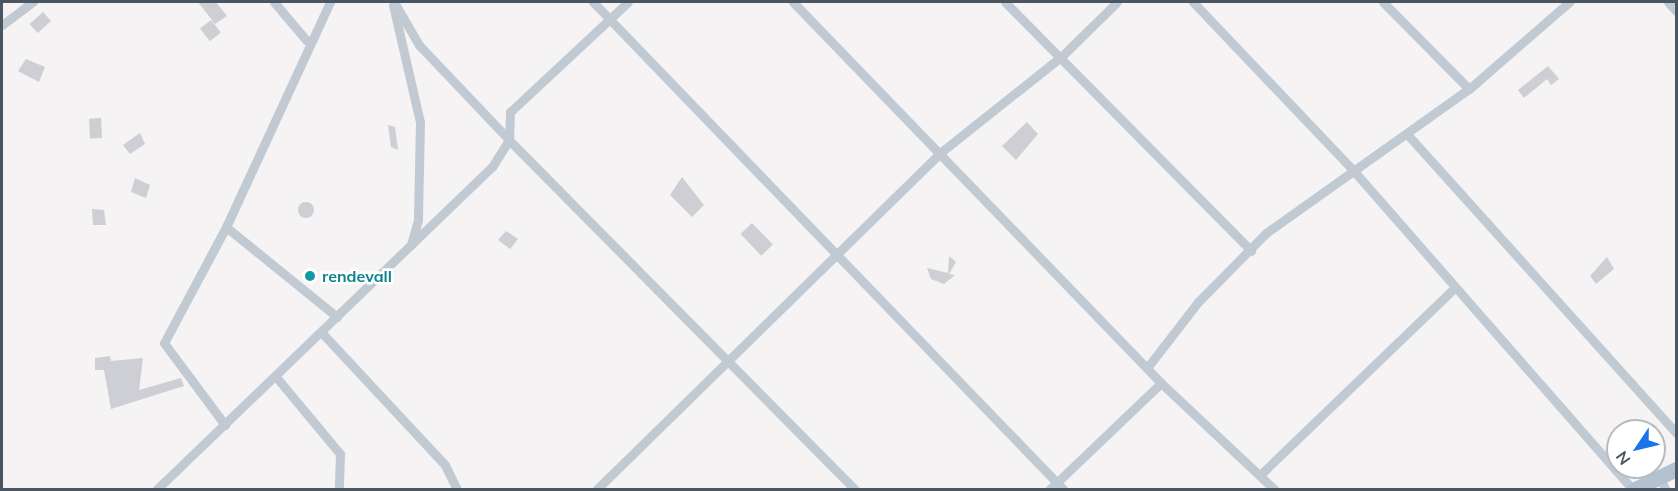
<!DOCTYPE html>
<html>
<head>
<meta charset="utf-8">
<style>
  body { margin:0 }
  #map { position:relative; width:1678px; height:491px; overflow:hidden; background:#f5f3f3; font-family:Mulish,sans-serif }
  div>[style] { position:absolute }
  .building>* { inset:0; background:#cdcfd5; transform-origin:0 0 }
  .round { border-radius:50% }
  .minor>* { height:9px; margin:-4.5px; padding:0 4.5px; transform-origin:4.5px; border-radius:4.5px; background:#c1cad2 }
  .primary>* { height:15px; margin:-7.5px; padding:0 7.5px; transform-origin:7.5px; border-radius:7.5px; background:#b3c2d1 }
  .dots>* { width:16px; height:16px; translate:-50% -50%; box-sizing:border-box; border:3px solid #fff; border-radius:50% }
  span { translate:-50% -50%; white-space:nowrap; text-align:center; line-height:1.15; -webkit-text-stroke:5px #fff; paint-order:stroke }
  .culture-label { font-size:16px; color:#0d838f; font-weight:700 }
  .left { translate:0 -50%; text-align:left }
  .frame { position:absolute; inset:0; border:3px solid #4a5661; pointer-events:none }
  .north { position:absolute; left:1606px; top:419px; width:60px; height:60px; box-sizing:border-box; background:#fff; border:2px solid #b7bbc0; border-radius:50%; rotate:235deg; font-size:16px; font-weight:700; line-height:24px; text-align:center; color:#4a5661 }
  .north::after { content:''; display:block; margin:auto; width:21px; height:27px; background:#1a73e8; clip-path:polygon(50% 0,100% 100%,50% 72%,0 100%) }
</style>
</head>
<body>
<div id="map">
  <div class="building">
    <i style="clip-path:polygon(198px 2px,216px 2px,227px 16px,215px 24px)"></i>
    <i style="left:43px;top:12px;width:12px;height:18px;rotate:48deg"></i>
    <i style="left:211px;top:20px;width:16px;height:14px;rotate:52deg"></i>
    <i style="clip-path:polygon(26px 59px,45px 67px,39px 82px,18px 71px)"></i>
    <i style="clip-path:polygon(1548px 66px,1559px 79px,1551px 85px,1547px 79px,1524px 98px,1518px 90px)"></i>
    <i style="left:101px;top:118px;width:20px;height:12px;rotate:87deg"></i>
    <i style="clip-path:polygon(1027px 122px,1038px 134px,1016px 160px,1002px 146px)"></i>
    <i style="clip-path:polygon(388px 125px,395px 127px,398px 150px,391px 147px)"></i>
    <i style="clip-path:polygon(140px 133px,145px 144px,130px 154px,123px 145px)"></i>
    <i style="clip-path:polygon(682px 177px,704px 205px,692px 217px,670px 195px)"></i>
    <i style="clip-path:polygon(135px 178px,150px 185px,146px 198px,131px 192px)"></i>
    <i class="round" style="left:298px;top:202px;width:16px;height:16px"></i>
    <i style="clip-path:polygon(92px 209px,104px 210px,106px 225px,93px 225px)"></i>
    <i style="left:752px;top:223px;width:30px;height:16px;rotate:46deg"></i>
    <i style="clip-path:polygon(506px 231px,518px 239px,510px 249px,498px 240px)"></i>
    <i style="clip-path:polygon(949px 256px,956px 262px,949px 274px,955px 275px,944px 284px,931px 279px,927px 268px,948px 273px)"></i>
    <i style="clip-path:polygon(1607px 257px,1614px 269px,1596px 284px,1590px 276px)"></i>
    <i style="clip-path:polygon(110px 356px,111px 361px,143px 358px,139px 390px,181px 378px,184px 386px,111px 409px,104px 370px,95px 370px,95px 358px)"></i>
  </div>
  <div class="minor">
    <i style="left:274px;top:2px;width:51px;rotate:49.8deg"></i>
    <i style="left:394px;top:2px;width:50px;rotate:59.8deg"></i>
    <i style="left:419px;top:45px;width:131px;rotate:46.5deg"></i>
    <i style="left:509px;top:140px;width:492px;rotate:45.3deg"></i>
    <i style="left:593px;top:2px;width:678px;rotate:46.02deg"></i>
    <i style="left:793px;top:2px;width:530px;rotate:45.99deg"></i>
    <i style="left:1161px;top:383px;width:156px;rotate:43.2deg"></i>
    <i style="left:1005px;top:2px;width:350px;rotate:45.3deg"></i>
    <i style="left:1193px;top:2px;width:232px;rotate:46.4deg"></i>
    <i style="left:1353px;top:170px;width:425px;rotate:48.8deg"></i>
    <i style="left:1383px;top:2px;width:122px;rotate:45.3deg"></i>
    <i style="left:1668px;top:2px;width:12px;rotate:48deg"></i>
    <i style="left:393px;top:5px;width:120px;rotate:77deg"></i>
    <i style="left:420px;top:122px;width:98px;rotate:91.2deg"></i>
    <i style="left:418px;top:220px;width:26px;rotate:106deg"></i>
    <i style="left:2px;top:25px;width:39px;rotate:-37deg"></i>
    <i style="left:1407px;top:134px;width:402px;rotate:48deg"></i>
    <i style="left:226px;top:227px;width:143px;rotate:39deg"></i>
    <i style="left:322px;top:333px;width:180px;rotate:47deg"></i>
    <i style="left:445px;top:465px;width:28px;rotate:64deg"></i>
    <i style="left:1147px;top:368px;width:83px;rotate:-52.3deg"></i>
    <i style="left:1198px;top:302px;width:97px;rotate:-45.4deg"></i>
    <i style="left:1266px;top:233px;width:249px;rotate:-35.4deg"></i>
    <i style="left:1469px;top:89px;width:133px;rotate:-41deg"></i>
    <i style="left:277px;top:378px;width:99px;rotate:50.3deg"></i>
    <i style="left:340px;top:454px;width:36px;rotate:92deg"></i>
    <i style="left:225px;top:425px;width:102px;rotate:-126.6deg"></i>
    <i style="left:164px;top:343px;width:132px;rotate:-61.9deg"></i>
    <i style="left:226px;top:227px;width:248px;rotate:-65.2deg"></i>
    <i style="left:1260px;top:475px;width:268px;rotate:-43.9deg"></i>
    <i style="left:1659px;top:477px;width:15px;rotate:62deg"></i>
    <i style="left:156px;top:490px;width:466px;rotate:-43.9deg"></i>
    <i style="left:492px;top:167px;width:32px;rotate:-58deg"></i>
    <i style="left:509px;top:140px;width:28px;rotate:-88deg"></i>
    <i style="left:510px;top:112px;width:161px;rotate:-43deg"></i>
    <i style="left:596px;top:490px;width:482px;rotate:-44.4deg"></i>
    <i style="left:940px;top:153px;width:156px;rotate:-38.5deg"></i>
    <i style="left:1062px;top:56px;width:77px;rotate:-44.5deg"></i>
    <i style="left:1049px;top:490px;width:155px;rotate:-43.7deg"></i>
  </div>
  <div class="primary">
    <i style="left:1633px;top:490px;width:48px;rotate:-26deg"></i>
  </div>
  <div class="dots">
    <i style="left:310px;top:276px;background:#0f9aa8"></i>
  </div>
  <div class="culture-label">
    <span class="left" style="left:322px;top:276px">rendevall</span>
  </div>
  <div class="frame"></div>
  <div class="north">N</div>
</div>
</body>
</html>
